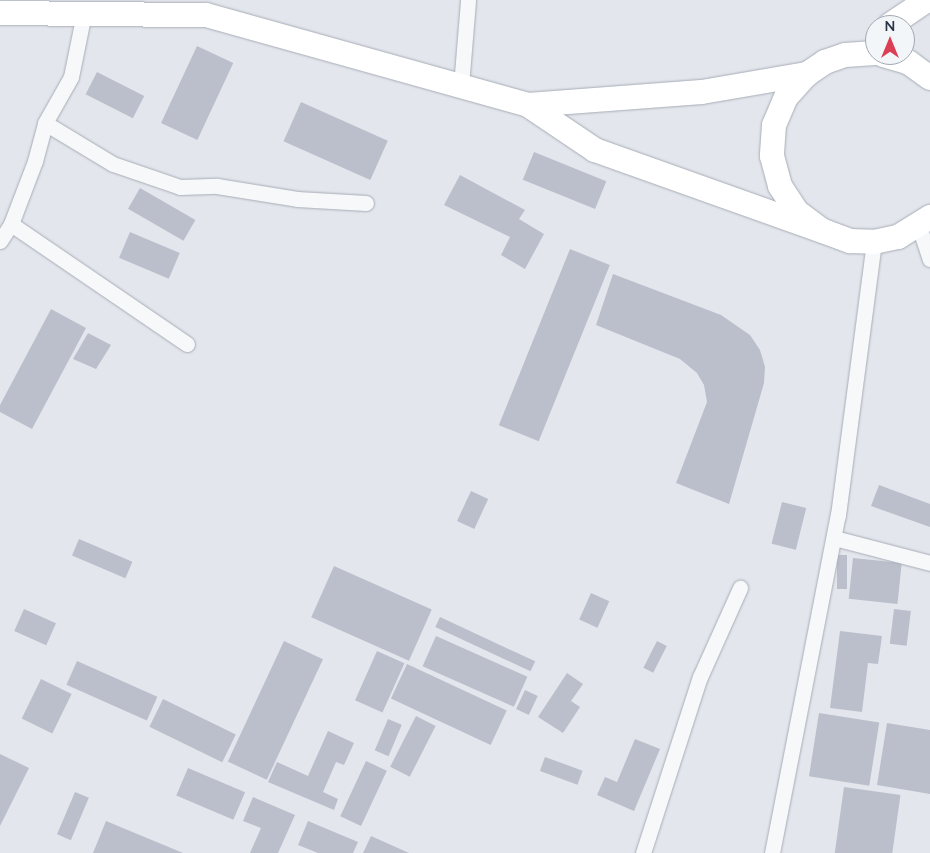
<!DOCTYPE html>
<html>
<head>
<meta charset="utf-8">
<style>
  body { margin:0 }
  #map { position:relative; width:930px; height:853px; overflow:hidden; background:#e3e6ec; font-family:Lato,sans-serif }
  div>[style] { position:absolute }
  .building>* { inset:0; background:#babfcb; transform-origin:0 0 }
  .roads { filter:drop-shadow(0 0 1px #a7adb7) drop-shadow(0 0 1px #a7adb7) }
  .street>* { height:15px; margin:-7.5px; padding:0 7.5px; transform-origin:7.5px; border-radius:7.5px; background:#f6f8fa }
  .primary>* { height:24px; margin:-12px; padding:0 12px; transform-origin:12px; border-radius:12px; background:#fff }
  span { translate:-50% -50%; white-space:nowrap; text-align:center; line-height:1.15; -webkit-text-stroke:4px #f3f6f9; paint-order:stroke }
  .north { position:absolute; left:865px; top:15px; width:50px; height:50px; box-sizing:border-box; background:#f3f6f9; border:1px solid #a2a8b1; border-radius:50%; rotate:0deg; font-size:14px; font-weight:700; line-height:20px; text-align:center; color:#293346 }
  .north::after { content:''; display:block; margin:auto; width:18px; height:22px; background:#da3f55; clip-path:polygon(50% 0,100% 100%,50% 72%,0 100%) }
</style>
</head>
<body>
<div id="map">
  <div class="building">
    <i style="left:197px;top:46px;width:40px;height:85px;rotate:25deg"></i>
    <i style="left:97px;top:72px;width:53px;height:25px;rotate:27deg"></i>
    <i style="left:301px;top:102px;width:95px;height:43px;rotate:24deg"></i>
    <i style="left:534px;top:152px;width:78px;height:30px;rotate:22deg"></i>
    <i style="clip-path:polygon(460px 175px,525px 210px,519px 219px,544px 234px,525px 269px,501px 255px,510px 237px,444px 205px)"></i>
    <i style="left:140px;top:188px;width:64px;height:24px;rotate:30deg"></i>
    <i style="left:130px;top:232px;width:54px;height:28px;rotate:23deg"></i>
    <i style="left:570px;top:249px;width:43px;height:190px;rotate:22deg"></i>
    <i style="clip-path:polygon(613px 274px,721px 315px,750px 335px,760px 350px,765px 367px,764px 383px,729px 504px,676px 483px,707px 402px,704px 385px,697px 373px,680px 359px,596px 325px)"></i>
    <i style="clip-path:polygon(51px 309px,86px 328px,32px 429px,0 412px,0 405px)"></i>
    <i style="clip-path:polygon(88px 333px,111px 345px,96px 369px,73px 359px)"></i>
    <i style="clip-path:polygon(879px 485px,930px 504px,930px 527px,871px 506px)"></i>
    <i style="left:471px;top:491px;width:19px;height:33px;rotate:25deg"></i>
    <i style="left:782px;top:502px;width:25px;height:43px;rotate:14deg"></i>
    <i style="left:79px;top:539px;width:58px;height:18px;rotate:23deg"></i>
    <i style="left:837px;top:555px;width:10px;height:34px"></i>
    <i style="left:853px;top:558px;width:49px;height:41px;rotate:6deg"></i>
    <i style="left:334px;top:566px;width:107px;height:56px;rotate:24deg"></i>
    <i style="left:591px;top:593px;width:20px;height:29px;rotate:24deg"></i>
    <i style="left:24px;top:609px;width:35px;height:24px;rotate:24deg"></i>
    <i style="left:894px;top:609px;width:17px;height:35px;rotate:7deg"></i>
    <i style="left:440px;top:617px;width:105px;height:11px;rotate:25deg"></i>
    <i style="clip-path:polygon(840px 631px,882px 636px,878px 664px,868px 663px,862px 712px,830px 708px)"></i>
    <i style="left:436px;top:636px;width:100px;height:33px;rotate:24deg"></i>
    <i style="left:284px;top:641px;width:43px;height:133px;rotate:25deg"></i>
    <i style="left:657px;top:641px;width:11px;height:30px;rotate:27deg"></i>
    <i style="left:377px;top:651px;width:30px;height:54px;rotate:24deg"></i>
    <i style="left:77px;top:661px;width:88px;height:26px;rotate:24deg"></i>
    <i style="left:407px;top:664px;width:110px;height:38px;rotate:25deg"></i>
    <i style="clip-path:polygon(567px 673px,583px 684px,571px 701px,580px 707px,563px 733px,538px 717px)"></i>
    <i style="left:41px;top:679px;width:34px;height:44px;rotate:26deg"></i>
    <i style="left:525px;top:690px;width:14px;height:21px;rotate:25deg"></i>
    <i style="left:163px;top:699px;width:81px;height:31px;rotate:26deg"></i>
    <i style="left:819px;top:713px;width:61px;height:64px;rotate:9deg"></i>
    <i style="left:416px;top:716px;width:22px;height:57px;rotate:27deg"></i>
    <i style="left:388px;top:719px;width:15px;height:34px;rotate:23deg"></i>
    <i style="clip-path:polygon(887px 723px,930px 730px,930px 794px,877px 785px)"></i>
    <i style="clip-path:polygon(328px 731px,354px 743px,344px 765px,336px 762px,323px 792px,338px 799px,334px 810px,268px 782px,277px 762px,308px 776px)"></i>
    <i style="clip-path:polygon(635px 739px,660px 749px,634px 811px,597px 795px,605px 777px,617px 782px)"></i>
    <i style="clip-path:polygon(0 754px,29px 768px,0 826px)"></i>
    <i style="left:545px;top:757px;width:40px;height:15px;rotate:20deg"></i>
    <i style="left:366px;top:761px;width:23px;height:61px;rotate:25deg"></i>
    <i style="left:188px;top:768px;width:62px;height:30px;rotate:23deg"></i>
    <i style="left:844px;top:787px;width:57px;height:67px;rotate:8deg"></i>
    <i style="left:75px;top:792px;width:15px;height:46px;rotate:23deg"></i>
    <i style="clip-path:polygon(253px 797px,295px 815px,278px 853px,250px 853px,261px 828px,243px 821px)"></i>
    <i style="clip-path:polygon(106px 821px,183px 853px,93px 853px)"></i>
    <i style="clip-path:polygon(308px 821px,358px 842px,353px 853px,318px 853px,298px 845px)"></i>
    <i style="clip-path:polygon(371px 836px,409px 853px,363px 853px)"></i>
  </div>
  <div class="roads">
    <div class="street">
      <i style="left:84px;top:13px;width:65px;rotate:101.5deg"></i>
      <i style="left:71px;top:77px;width:53px;rotate:119.5deg"></i>
      <i style="left:45px;top:123px;width:79px;rotate:31.1deg"></i>
      <i style="left:113px;top:164px;width:71px;rotate:18.9deg"></i>
      <i style="left:180px;top:187px;width:37px;rotate:-2deg"></i>
      <i style="left:217px;top:186px;width:81px;rotate:9.2deg"></i>
      <i style="left:297px;top:199px;width:69px;rotate:3.3deg"></i>
      <i style="left:461px;top:86px;width:86px;rotate:-85.3deg"></i>
      <i style="left:11px;top:224px;width:213px;rotate:34.3deg"></i>
      <i style="left:919px;top:226px;width:35px;rotate:72deg"></i>
      <i style="left:0;top:241px;width:20px;rotate:-57deg"></i>
      <i style="left:11px;top:224px;width:67px;rotate:-69.1deg"></i>
      <i style="left:35px;top:161px;width:39px;rotate:-75deg"></i>
      <i style="left:834px;top:538px;width:99px;rotate:14.6deg"></i>
      <i style="left:643px;top:853px;width:185px;rotate:-72.1deg"></i>
      <i style="left:700px;top:677px;width:98px;rotate:-65.8deg"></i>
      <i style="left:772px;top:853px;width:344px;rotate:-79deg"></i>
      <i style="left:838px;top:515px;width:275px;rotate:-82.5deg"></i>
    </div>
    <div class="primary">
      <i style="left:0;top:13px;width:206px;rotate:0.6deg"></i>
      <i style="left:206px;top:15px;width:334px;rotate:15.6deg"></i>
      <i style="left:528px;top:105px;width:81px;rotate:33.9deg"></i>
      <i style="left:595px;top:150px;width:271px;rotate:19.6deg"></i>
      <i style="left:890px;top:25px;width:45px;rotate:-34deg"></i>
      <i style="left:875px;top:53px;width:30px;rotate:176deg"></i>
      <i style="left:845px;top:55px;width:21px;rotate:161deg"></i>
      <i style="left:825px;top:62px;width:22px;rotate:146deg"></i>
      <i style="left:807px;top:74px;width:31px;rotate:132deg"></i>
      <i style="left:786px;top:97px;width:30px;rotate:113deg"></i>
      <i style="left:774px;top:125px;width:31px;rotate:94deg"></i>
      <i style="left:772px;top:156px;width:31px;rotate:75deg"></i>
      <i style="left:780px;top:186px;width:30px;rotate:57deg"></i>
      <i style="left:796px;top:211px;width:31px;rotate:37deg"></i>
      <i style="left:821px;top:230px;width:31px;rotate:21deg"></i>
      <i style="left:850px;top:241px;width:24px;rotate:2deg"></i>
      <i style="left:874px;top:242px;width:25px;rotate:-12deg"></i>
      <i style="left:898px;top:237px;width:38px;rotate:-32deg"></i>
      <i style="left:883px;top:55px;width:26px;rotate:16deg"></i>
      <i style="left:908px;top:62px;width:27px;rotate:36deg"></i>
      <i style="left:528px;top:105px;width:174px;rotate:-4.3deg"></i>
      <i style="left:702px;top:92px;width:107px;rotate:-9.7deg"></i>
    </div>
  </div>
  <div class="north">N</div>
</div>
</body>
</html>
